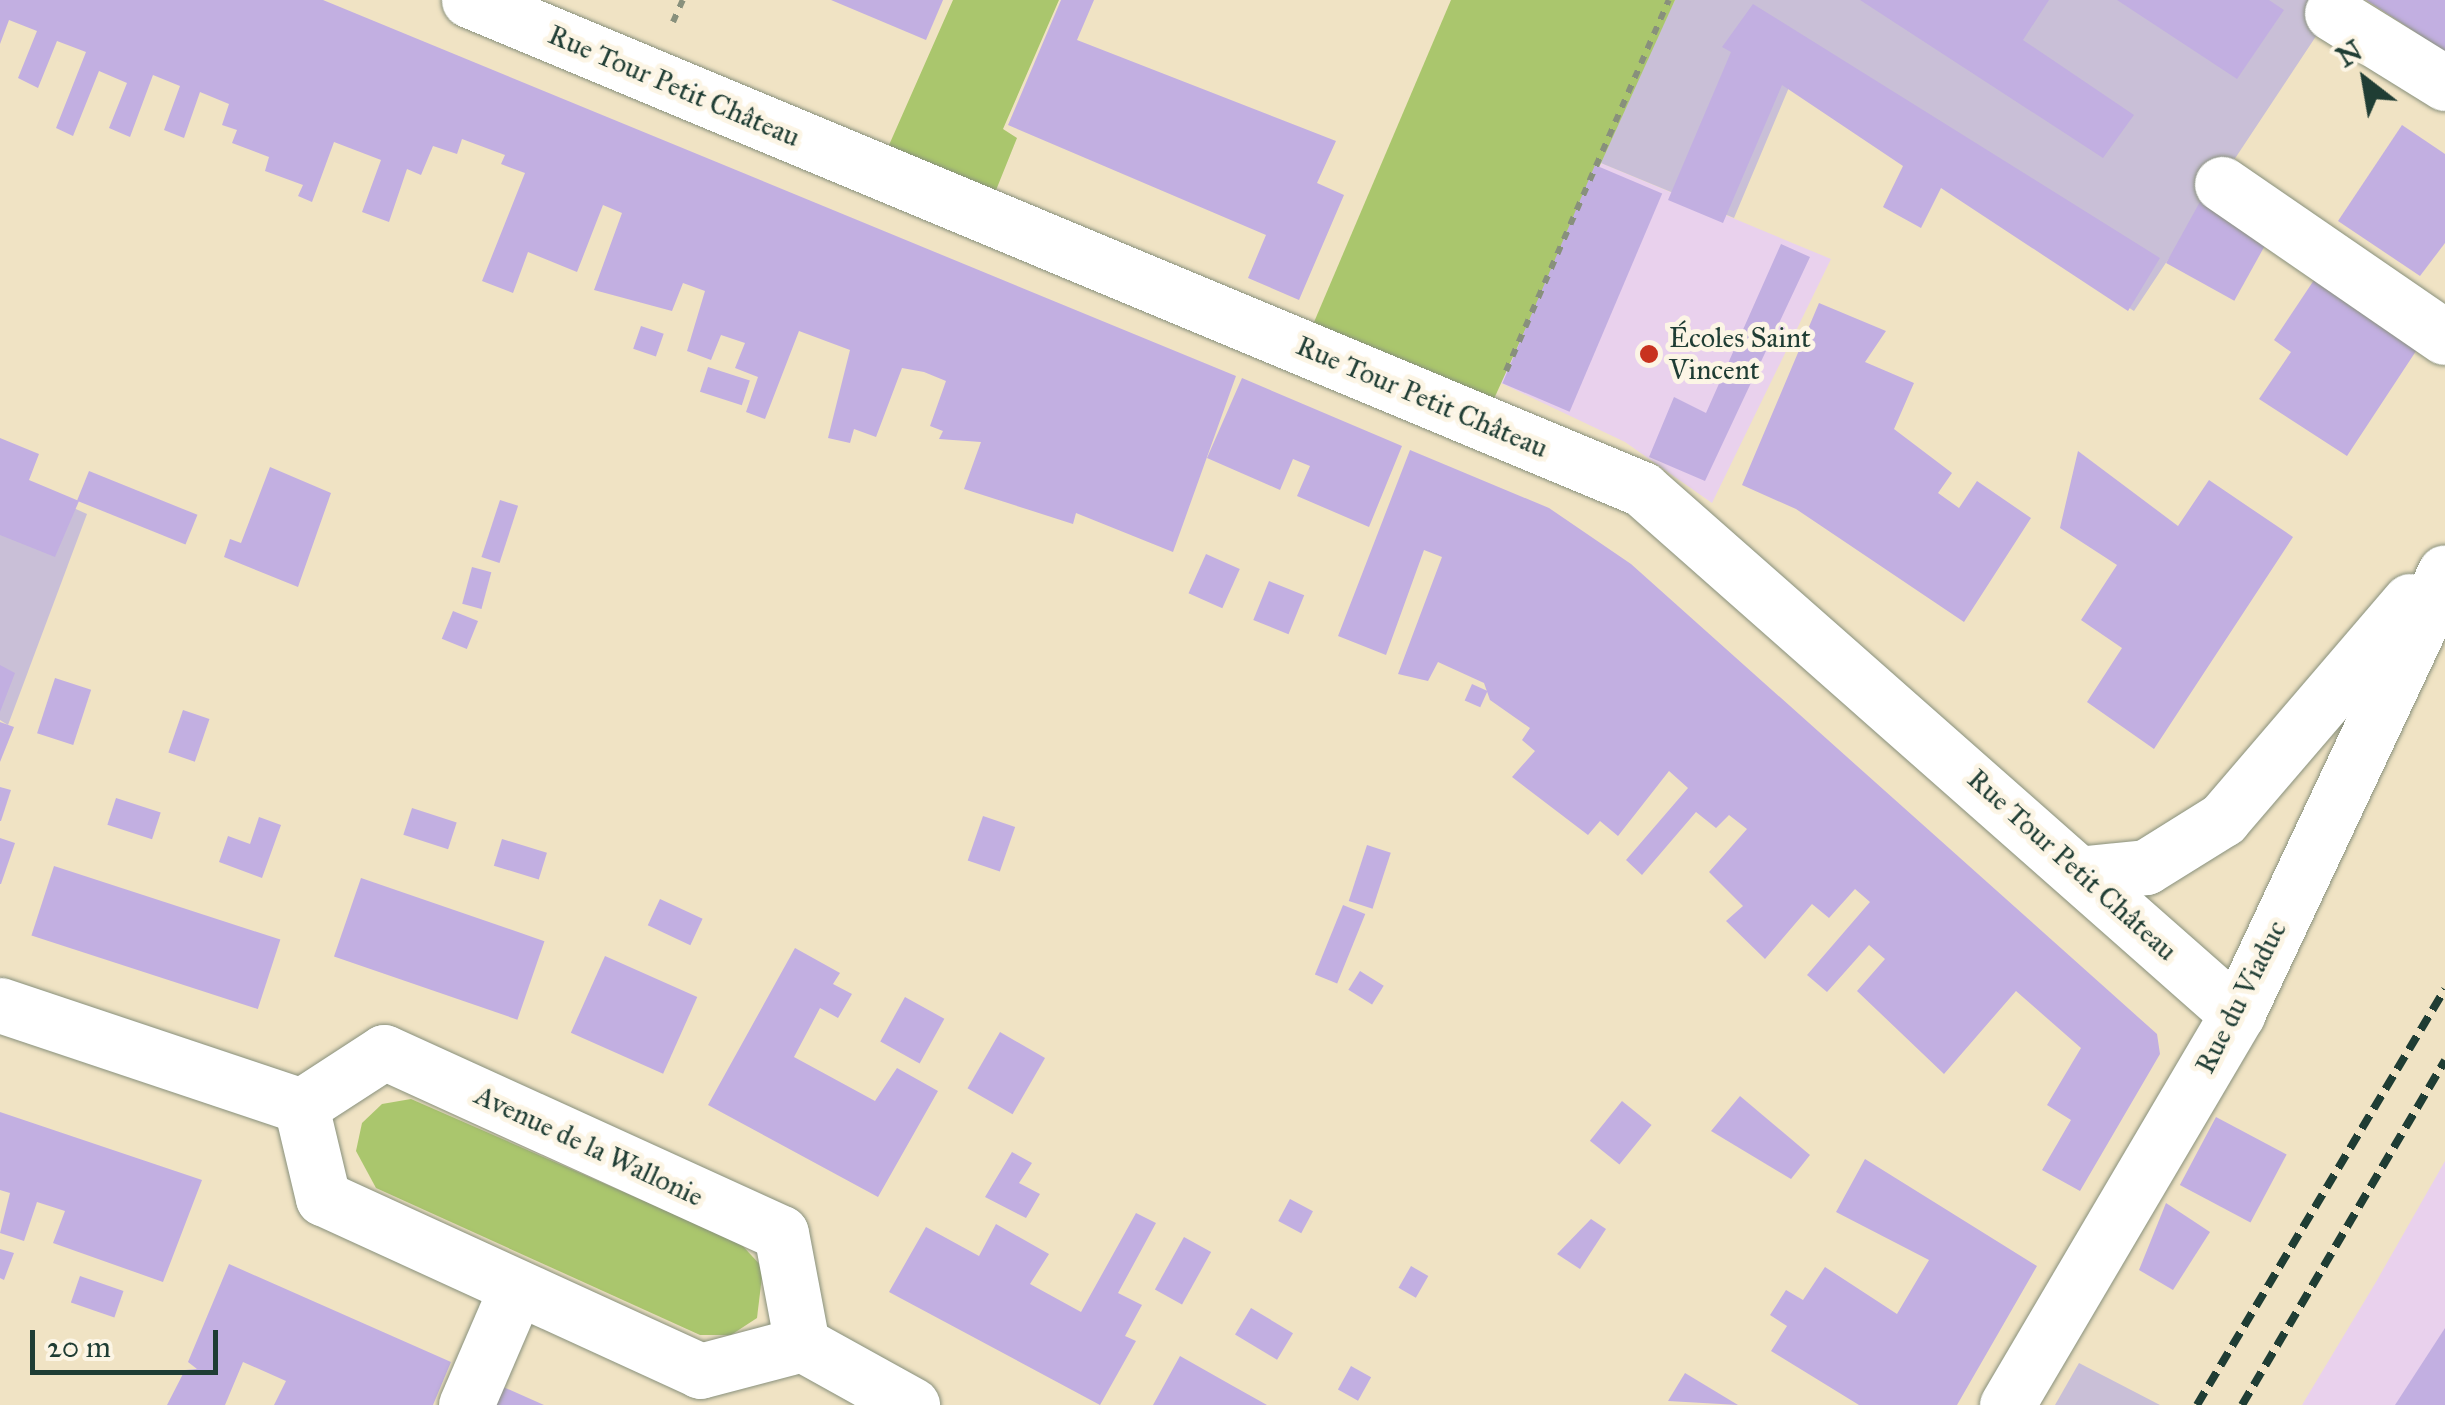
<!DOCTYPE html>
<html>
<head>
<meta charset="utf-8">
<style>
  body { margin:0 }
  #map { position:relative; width:2445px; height:1405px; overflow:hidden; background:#f0e3c4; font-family:"IM FELL Great Primer",serif }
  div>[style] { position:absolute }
  .built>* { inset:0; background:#e9d1ed }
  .industrial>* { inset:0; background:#c9bfd7 }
  .green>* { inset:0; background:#aac66d }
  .building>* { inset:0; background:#c2afe1; transform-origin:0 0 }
  .path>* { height:6px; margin-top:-3px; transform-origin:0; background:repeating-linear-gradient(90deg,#88907c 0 8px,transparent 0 16px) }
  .roads { filter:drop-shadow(0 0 2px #88907c) drop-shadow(0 0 2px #88907c) }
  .minor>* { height:55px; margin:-27.5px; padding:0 27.5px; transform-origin:27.5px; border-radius:27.5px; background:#fff }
  .rail>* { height:8px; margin-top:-4px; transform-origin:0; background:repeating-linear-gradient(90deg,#1f3d34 0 15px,transparent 0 23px) }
  .dots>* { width:28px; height:28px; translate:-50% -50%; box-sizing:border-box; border:5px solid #fcf5e5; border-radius:50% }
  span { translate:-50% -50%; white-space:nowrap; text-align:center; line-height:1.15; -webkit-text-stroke:10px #fcf5e5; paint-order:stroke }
  .street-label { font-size:28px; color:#1f3d34 }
  .poi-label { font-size:28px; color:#1f3d34 }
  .left { translate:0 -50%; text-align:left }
  .north { position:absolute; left:2315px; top:30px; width:100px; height:100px; -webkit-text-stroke:8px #fcf5e5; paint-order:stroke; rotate:329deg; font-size:28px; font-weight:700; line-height:40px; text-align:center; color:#1f3d34 }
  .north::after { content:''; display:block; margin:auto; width:35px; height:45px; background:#1f3d34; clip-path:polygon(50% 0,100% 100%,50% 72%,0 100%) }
  .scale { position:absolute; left:30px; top:1330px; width:188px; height:45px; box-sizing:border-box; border:5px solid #1f3d34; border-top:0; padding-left:12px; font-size:30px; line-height:35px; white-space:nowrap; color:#1f3d34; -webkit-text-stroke:8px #fcf5e5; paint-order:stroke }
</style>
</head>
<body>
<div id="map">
  <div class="built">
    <i style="clip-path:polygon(1596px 161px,1831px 259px,1712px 503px,1625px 442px,1501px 383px)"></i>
    <i style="clip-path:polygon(2445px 1161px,2445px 1405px,2302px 1405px,2376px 1282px)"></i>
  </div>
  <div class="industrial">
    <i style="clip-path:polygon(1675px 0,2340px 0,2134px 311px,1790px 85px,1734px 218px,1596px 161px)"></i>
    <i style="clip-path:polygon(0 475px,87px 514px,8px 725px,0 720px)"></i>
    <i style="clip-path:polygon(2079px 1363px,2160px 1405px,2055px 1405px)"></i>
  </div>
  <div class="green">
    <i style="clip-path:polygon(953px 0,1059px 0,1003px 129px,1017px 138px,986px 215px,878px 170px)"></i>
    <i style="clip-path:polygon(1451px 0,1675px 0,1483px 423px,1303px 348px)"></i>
    <i style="clip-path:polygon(411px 1099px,740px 1243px,763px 1268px,757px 1318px,731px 1335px,700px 1335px,376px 1188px,356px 1151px,362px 1123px,382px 1104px)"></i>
  </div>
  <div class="building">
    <i style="clip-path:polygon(0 0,323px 0,1236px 376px,1173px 552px,1076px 513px,1073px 524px,964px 489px,981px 442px,939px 439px,943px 431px,930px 426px,946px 381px,924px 372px,902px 368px,876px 437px,854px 429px,850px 443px,828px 438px,850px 350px,799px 331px,765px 419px,746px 412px,758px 377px,735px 368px,745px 343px,721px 335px,711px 360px,687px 351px,705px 291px,683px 283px,672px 311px,594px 290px,622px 213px,603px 205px,577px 272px,528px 252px,513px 293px,482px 281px,525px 173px,501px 164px,505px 155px,462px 139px,457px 154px,433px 146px,421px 175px,407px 169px,389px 222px,362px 212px,381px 160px,334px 142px,312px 202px,298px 196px,303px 185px,265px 171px,269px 157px,232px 143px,237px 130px,222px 125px,229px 104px,200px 92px,184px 138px,164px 130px,180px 86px,153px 75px,130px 137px,109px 128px,127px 83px,99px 71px,73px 136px,56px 128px,86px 52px,57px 41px,38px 88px,18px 78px,37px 31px,9px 20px,0 44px)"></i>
    <i style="clip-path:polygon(831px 0,943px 0,926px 40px)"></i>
    <i style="clip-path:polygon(1061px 0,1094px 0,1077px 40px,1336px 141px,1317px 183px,1344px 195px,1299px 300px,1248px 278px,1266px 235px,1008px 125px)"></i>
    <i style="clip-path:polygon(1860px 0,2049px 0,2023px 40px,2134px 115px,2103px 158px)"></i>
    <i style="clip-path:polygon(2117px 0,2269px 0,2284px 10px,2237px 79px)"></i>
    <i style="clip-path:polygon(2366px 0,2445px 0,2445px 52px,2397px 20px)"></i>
    <i style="clip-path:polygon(1753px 4px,2160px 258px,2128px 311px,1941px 188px,1921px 228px,1883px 207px,1903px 166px,1782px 85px,1723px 223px,1668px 200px,1731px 52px,1722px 47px)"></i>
    <i style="clip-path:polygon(2402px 125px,2445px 154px,2445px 243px,2420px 276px,2338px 221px)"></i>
    <i style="left:1595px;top:165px;width:73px;height:237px;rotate:23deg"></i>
    <i style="left:2201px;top:200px;width:78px;height:72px;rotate:29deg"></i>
    <i style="clip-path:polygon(1781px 244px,1810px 257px,1705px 481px,1649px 457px,1674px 397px,1706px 413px)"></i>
    <i style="clip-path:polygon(2314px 280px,2420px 345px,2347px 456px,2259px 399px,2291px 352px,2274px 340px)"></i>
    <i style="clip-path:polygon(1819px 303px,1886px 331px,1865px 362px,1914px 383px,1894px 429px,1952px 473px,1938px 493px,1959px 508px,1977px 481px,2031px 518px,1964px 622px,1796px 509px,1742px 485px)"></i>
    <i style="left:641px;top:326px;width:24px;height:24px;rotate:19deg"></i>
    <i style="left:708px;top:367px;width:44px;height:26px;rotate:18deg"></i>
    <i style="clip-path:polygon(1242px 378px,1402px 446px,1369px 527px,1297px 496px,1310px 466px,1293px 459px,1280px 490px,1207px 458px)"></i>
    <i style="clip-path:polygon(0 438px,39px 454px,29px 480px,79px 501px,55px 557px,0 535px)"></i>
    <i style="clip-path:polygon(1410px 450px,1549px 508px,1631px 564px,2157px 1034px,2160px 1054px,2080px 1191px,2042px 1170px,2071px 1120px,2047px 1105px,2081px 1048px,2016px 991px,1944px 1074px,1857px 991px,1885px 959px,1869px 945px,1827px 992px,1807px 975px,1870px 902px,1855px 889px,1829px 918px,1812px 904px,1765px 959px,1726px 921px,1743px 906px,1709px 872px,1747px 829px,1729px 815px,1716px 828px,1696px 812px,1642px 875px,1626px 860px,1688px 788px,1669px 771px,1618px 836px,1600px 821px,1588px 835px,1512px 777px,1535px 751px,1522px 740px,1530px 728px,1490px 700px,1484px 683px,1438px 662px,1428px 681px,1398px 674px,1442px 557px,1424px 550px,1386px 655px,1338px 636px)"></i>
    <i style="clip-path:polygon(2078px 451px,2178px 526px,2209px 480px,2293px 537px,2154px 749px,2087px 702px,2122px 648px,2081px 620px,2117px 565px,2060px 528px)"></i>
    <i style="clip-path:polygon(270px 467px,331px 493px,298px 587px,224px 557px,230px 539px,241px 543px)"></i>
    <i style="left:89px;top:471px;width:117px;height:32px;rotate:22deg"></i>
    <i style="left:500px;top:500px;width:19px;height:60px;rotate:18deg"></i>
    <i style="left:1206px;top:554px;width:37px;height:43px;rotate:24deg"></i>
    <i style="left:472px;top:567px;width:20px;height:38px;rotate:15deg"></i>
    <i style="left:1269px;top:581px;width:38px;height:42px;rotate:22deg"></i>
    <i style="left:453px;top:611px;width:27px;height:30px;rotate:22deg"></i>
    <i style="clip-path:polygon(0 665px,15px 673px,0 712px)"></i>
    <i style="left:55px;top:678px;width:38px;height:58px;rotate:18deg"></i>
    <i style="left:1472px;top:684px;width:17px;height:18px;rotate:24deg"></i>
    <i style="left:183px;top:710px;width:28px;height:45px;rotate:19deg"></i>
    <i style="clip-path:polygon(0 722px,14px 727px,0 762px)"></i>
    <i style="clip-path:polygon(0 787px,11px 790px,1px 821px,0 821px)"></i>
    <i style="left:116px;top:798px;width:47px;height:28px;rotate:18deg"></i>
    <i style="left:412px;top:808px;width:47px;height:28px;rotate:18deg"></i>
    <i style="left:983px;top:816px;width:34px;height:47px;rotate:19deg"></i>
    <i style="clip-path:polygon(259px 817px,281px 825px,262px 878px,219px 862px,228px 836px,250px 844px)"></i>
    <i style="clip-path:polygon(0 838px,15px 843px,1px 884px,0 884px)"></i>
    <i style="left:502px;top:839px;width:47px;height:28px;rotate:17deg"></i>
    <i style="left:1367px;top:845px;width:25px;height:59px;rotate:18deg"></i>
    <i style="left:54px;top:866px;width:238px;height:73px;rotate:18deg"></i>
    <i style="left:361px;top:878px;width:194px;height:83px;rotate:19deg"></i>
    <i style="left:660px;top:899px;width:47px;height:29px;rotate:25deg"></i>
    <i style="left:1343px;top:905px;width:24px;height:75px;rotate:22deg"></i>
    <i style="clip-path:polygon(795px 948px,840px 973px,833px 984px,852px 994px,838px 1018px,820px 1008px,794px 1057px,875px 1101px,897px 1068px,938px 1091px,878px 1197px,708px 1105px)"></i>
    <i style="left:605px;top:956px;width:101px;height:84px;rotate:24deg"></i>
    <i style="left:1360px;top:971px;width:28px;height:22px;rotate:32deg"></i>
    <i style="left:905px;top:997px;width:45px;height:51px;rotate:29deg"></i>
    <i style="left:1000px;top:1032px;width:52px;height:65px;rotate:30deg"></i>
    <i style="clip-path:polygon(1740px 1096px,1810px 1155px,1791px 1179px,1711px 1131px)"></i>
    <i style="left:1622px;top:1101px;width:38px;height:51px;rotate:39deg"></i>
    <i style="clip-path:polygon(0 1112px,202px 1180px,163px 1282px,53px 1243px,65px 1211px,37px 1202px,24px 1241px,0 1233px,10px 1193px,0 1190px)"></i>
    <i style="left:2216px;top:1117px;width:80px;height:77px;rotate:28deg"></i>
    <i style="clip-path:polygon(1012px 1152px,1032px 1163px,1019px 1183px,1040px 1194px,1026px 1218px,985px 1197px)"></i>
    <i style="clip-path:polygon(1865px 1159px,2037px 1266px,1957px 1405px,1859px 1405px,1771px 1351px,1787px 1326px,1770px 1315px,1786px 1290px,1803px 1300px,1825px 1267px,1897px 1314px,1929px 1260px,1836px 1212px)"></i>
    <i style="left:1290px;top:1199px;width:26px;height:25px;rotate:28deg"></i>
    <i style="clip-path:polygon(2166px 1203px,2210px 1232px,2173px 1290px,2139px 1270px)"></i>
    <i style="clip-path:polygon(1136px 1213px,1156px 1223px,1118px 1293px,1142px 1305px,1125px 1336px,1136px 1341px,1100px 1405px,889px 1292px,926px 1227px,979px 1256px,996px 1224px,1049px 1254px,1030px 1284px,1081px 1312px)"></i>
    <i style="clip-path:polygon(1591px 1219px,1606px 1229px,1580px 1269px,1557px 1254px)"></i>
    <i style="left:1184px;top:1237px;width:31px;height:60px;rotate:29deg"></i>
    <i style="clip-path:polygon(0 1249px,14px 1253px,4px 1280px,0 1278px)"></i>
    <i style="clip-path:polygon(229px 1264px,451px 1362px,433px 1405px,274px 1405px,286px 1381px,243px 1362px,225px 1405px,167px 1405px,185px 1370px,197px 1369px,188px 1362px)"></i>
    <i style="left:1411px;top:1266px;width:20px;height:25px;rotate:30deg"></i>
    <i style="left:80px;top:1276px;width:46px;height:28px;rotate:19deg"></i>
    <i style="left:1251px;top:1308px;width:49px;height:31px;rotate:31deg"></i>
    <i style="clip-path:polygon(2445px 1328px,2445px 1405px,2395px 1405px)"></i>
    <i style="clip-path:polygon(1180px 1356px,1233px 1386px,1267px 1405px,1153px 1405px)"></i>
    <i style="left:1351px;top:1366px;width:23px;height:27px;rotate:29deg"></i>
    <i style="clip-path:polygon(1685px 1373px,1738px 1405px,1668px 1401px)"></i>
    <i style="clip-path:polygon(501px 1386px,544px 1405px,492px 1405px)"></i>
  </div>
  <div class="path">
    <i style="left:673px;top:22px;width:24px;rotate:-66deg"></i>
    <i style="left:1506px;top:371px;width:405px;rotate:-66.3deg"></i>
  </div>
  <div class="roads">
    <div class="minor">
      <i style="left:469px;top:0;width:1271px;rotate:22.63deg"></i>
      <i style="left:1642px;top:489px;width:794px;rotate:41.42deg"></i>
      <i style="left:2332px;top:13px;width:133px;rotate:31.8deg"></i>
      <i style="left:2222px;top:184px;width:270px;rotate:34.5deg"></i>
      <i style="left:2086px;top:873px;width:60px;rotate:-5.7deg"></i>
      <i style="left:2146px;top:867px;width:91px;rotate:-31.9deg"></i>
      <i style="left:2223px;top:819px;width:287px;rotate:-49.4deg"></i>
      <i style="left:0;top:1005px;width:317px;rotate:18.5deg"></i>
      <i style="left:301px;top:1106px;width:95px;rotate:76.6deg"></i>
      <i style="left:323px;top:1198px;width:415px;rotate:24.6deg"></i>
      <i style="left:700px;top:1371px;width:106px;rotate:-14.8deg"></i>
      <i style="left:802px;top:1344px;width:126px;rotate:29deg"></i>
      <i style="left:301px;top:1106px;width:99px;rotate:-33deg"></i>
      <i style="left:384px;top:1052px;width:436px;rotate:24.5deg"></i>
      <i style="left:781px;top:1233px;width:113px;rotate:79.3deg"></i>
      <i style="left:466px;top:1405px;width:124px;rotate:-66.7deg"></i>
      <i style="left:2007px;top:1405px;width:454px;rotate:-59.5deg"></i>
      <i style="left:2237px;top:1014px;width:488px;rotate:-64.8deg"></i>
    </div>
  </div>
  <div class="rail">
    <i style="left:2197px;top:1405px;width:484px;rotate:-59.2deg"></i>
    <i style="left:2242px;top:1405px;width:400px;rotate:-59.5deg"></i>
  </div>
  <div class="dots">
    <i style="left:1649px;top:354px;background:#c8321e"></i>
  </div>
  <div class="street-label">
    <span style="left:674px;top:86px;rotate:23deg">Rue Tour Petit Château</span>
    <span style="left:1422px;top:397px;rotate:23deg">Rue Tour Petit Château</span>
    <span style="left:2072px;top:865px;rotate:42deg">Rue Tour Petit Château</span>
    <span style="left:2241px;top:997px;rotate:-63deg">Rue du Viaduc</span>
    <span style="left:589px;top:1146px;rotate:25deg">Avenue de la Wallonie</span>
  </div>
  <div class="poi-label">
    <span class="left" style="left:1669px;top:354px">Écoles Saint<br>Vincent</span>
  </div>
  <div class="north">N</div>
  <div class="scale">20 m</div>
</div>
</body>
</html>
